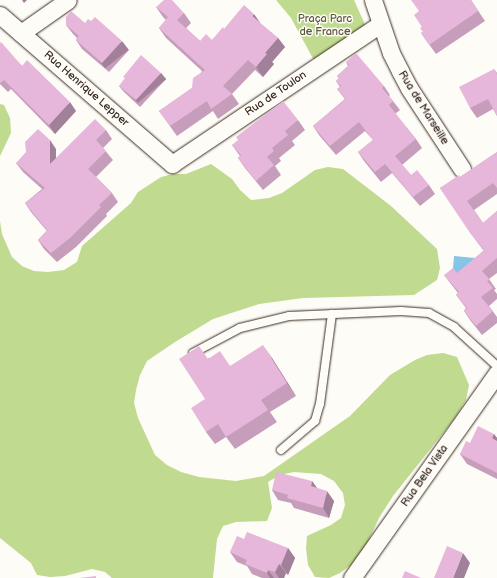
<!DOCTYPE html>
<html>
<head>
<meta charset="utf-8">
<style>
  body { margin:0 }
  #map { position:relative; width:497px; height:578px; overflow:hidden; background:#fdfcf7; font-family:"Balsamiq Sans",sans-serif }
  div>[style] { position:absolute }
  .green>* { inset:0; background:#c0da90 }
  .water>* { inset:0; background:#85c5e5 }
  .roads { filter:drop-shadow(0 0 1px #3b2a1e) drop-shadow(0 0 1px #3b2a1e) }
  .service>* { height:8px; margin:-4px; padding:0 4px; transform-origin:4px; border-radius:4px; background:#fdfcf7 }
  .minor>* { height:17px; margin:-8.5px; padding:0 8.5px; transform-origin:8.5px; border-radius:8.5px; background:#fdfcf7 }
  .wall>* { inset:0; background:#c69dbb }
  .shaded-wall>* { inset:0; background:#a18099; transform-origin:0 0 }
  .building>* { inset:0; background:#e6b7da }
  span { translate:-50% -50%; white-space:nowrap; text-align:center; line-height:1.15; -webkit-text-stroke:3px #fdfcf7; paint-order:stroke }
  .park-label { font-size:11px; color:#5c563a }
  .street-label { font-size:11px; color:#3b2a1e }
</style>
</head>
<body>
<div id="map">
  <div class="green">
    <i style="clip-path:polygon(276px 0,354px 0,367px 29px,316px 64px,291px 18px)"></i>
    <i style="clip-path:polygon(0 104px,4px 105px,10px 118px,11px 133px,0 156px)"></i>
    <i style="clip-path:polygon(211px 164px,232px 179px,240px 190px,251px 200px,269px 198px,282px 193px,315px 170px,328px 167px,343px 169px,391px 206px,437px 249px,440px 268px,437px 280px,414px 295px,303px 298px,259px 304px,213px 319px,175px 342px,147px 361px,140px 375px,136px 390px,134px 403px,138px 418px,155px 455px,167px 465px,181px 472px,199px 477px,236px 481px,264px 476px,350px 416px,390px 375px,415px 360px,427px 355px,443px 353px,457px 357px,469px 385px,466px 400px,455px 418px,393px 496px,379px 518px,367px 544px,351px 565px,340px 573px,329px 578px,315px 577px,308px 565px,306px 549px,307px 536px,331px 525px,341px 518px,345px 505px,343px 493px,334px 481px,321px 474px,294px 472px,280px 475px,268px 482px,272px 508px,267px 521px,236px 522px,223px 526px,217px 539px,213px 578px,112px 578px,105px 572px,92px 569px,65px 576px,50px 577px,37px 575px,31px 563px,0 538px,0 221px,2px 234px,12px 257px,22px 266px,34px 271px,48px 272px,64px 270px,77px 262px,82px 246px,131px 203px,138px 192px,161px 177px,173px 174px,186px 174px)"></i>
  </div>
  <div class="water">
    <i style="clip-path:polygon(454px 256px,475px 258px,481px 267px,457px 274px,453px 269px)"></i>
  </div>
  <div class="roads">
    <div class="service">
      <i style="left:193px;top:353px;width:53px;rotate:-28deg"></i>
      <i style="left:240px;top:328px;width:50px;rotate:-13.8deg"></i>
      <i style="left:289px;top:316px;width:112px;rotate:-2.6deg"></i>
      <i style="left:401px;top:311px;width:28px;rotate:4deg"></i>
      <i style="left:429px;top:313px;width:29px;rotate:29deg"></i>
      <i style="left:454px;top:327px;width:58px;rotate:42.2deg"></i>
      <i style="left:281px;top:450px;width:45px;rotate:-40.5deg"></i>
      <i style="left:315px;top:421px;width:18px;rotate:-74deg"></i>
      <i style="left:320px;top:404px;width:91px;rotate:-82.4deg"></i>
    </div>
    <div class="minor">
      <i style="left:373px;top:0;width:56px;rotate:71.2deg"></i>
      <i style="left:391px;top:53px;width:20px;rotate:63deg"></i>
      <i style="left:400px;top:71px;width:19px;rotate:62deg"></i>
      <i style="left:409px;top:88px;width:97px;rotate:56.8deg"></i>
      <i style="left:0;top:15px;width:228px;rotate:40.9deg"></i>
      <i style="left:172px;top:164px;width:251px;rotate:-33.9deg"></i>
      <i style="left:21px;top:33px;width:57px;rotate:-35.1deg"></i>
      <i style="left:352px;top:578px;width:251px;rotate:-54.7deg"></i>
    </div>
  </div>
  <div class="wall">
    <i style="clip-path:polygon(471px 0,485px 21px,436px 54px,421px 33px,423px 32px,419px 11px)"></i>
    <i style="clip-path:polygon(156px 7px,184px 13px,191px 23px,186px 28px,200px 41px,212px 40px,224px 29px,261px 24px,278px 38px,285px 47px,272px 62px,274px 64px,263px 77px,255px 70px,232px 94px,239px 104px,218px 119px,213px 111px,177px 136px,159px 111px,192px 88px,202px 71px,166px 38px,159px 28px,166px 20px,163px 17px)"></i>
    <i style="clip-path:polygon(85px 23px,129px 50px,109px 72px,82px 49px,76px 40px,77px 38px,73px 34px,66px 25px)"></i>
    <i style="clip-path:polygon(0 43px,22px 66px,76px 111px,55px 134px,11px 89px,8px 92px,0 84px)"></i>
    <i style="clip-path:polygon(346px 62px,384px 86px,390px 95px,389px 96px,400px 110px,395px 114px,416px 139px,422px 148px,402px 165px,411px 175px,429px 185px,435px 194px,420px 206px,392px 173px,381px 182px,364px 161px,358px 152px,373px 140px,365px 131px,336px 155px,319px 135px,313px 126px,345px 99px,337px 89px,340px 87px,336px 81px,339px 78px,337px 76px,348px 66px)"></i>
    <i style="clip-path:polygon(494px 69px,497px 73px,497px 116px,493px 109px,477px 118px,470px 108px)"></i>
    <i style="clip-path:polygon(161px 73px,166px 79px,140px 107px,124px 92px,119px 86px)"></i>
    <i style="clip-path:polygon(298px 120px,305px 130px,292px 141px,295px 145px,279px 158px,281px 161px,275px 166px,281px 175px,263px 190px,245px 168px,238px 158px,240px 156px,232px 145px)"></i>
    <i style="clip-path:polygon(106px 130px,112px 139px,103px 148px,113px 160px,96px 177px,112px 193px,118px 202px,106px 214px,107px 216px,76px 247px,57px 262px,44px 249px,38px 240px,47px 231px,31px 212px,25px 203px,42px 189px,23px 172px,16px 163px,56px 149px,56px 158px)"></i>
    <i style="clip-path:polygon(497px 152px,497px 194px,474px 210px,483px 223px,497px 211px,497px 273px,489px 279px,496px 289px,494px 290px,497px 294px,497px 299px,489px 306px,497px 317px,497px 323px,482px 335px,470px 320px,464px 311px,466px 308px,456px 295px,458px 293px,444px 275px,457px 273px,484px 251px,477px 242px,440px 188px,460px 177px)"></i>
    <i style="clip-path:polygon(208px 358px,230px 366px,272px 358px,296px 396px,270px 412px,277px 422px,235px 449px,226px 437px,215px 444px,206px 432px,205px 399px)"></i>
    <i style="clip-path:polygon(494px 434px,497px 438px,497px 479px,467px 464px,460px 454px,470px 443px)"></i>
    <i style="clip-path:polygon(312px 481px,317px 488px,334px 501px,329px 518px,294px 508px,291px 503px,278px 500px,272px 490px)"></i>
    <i style="clip-path:polygon(244px 539px,288px 548px,295px 558px,288px 575px,286px 573px,284px 578px,262px 578px,252px 574px,247px 566px,237px 562px,230px 552px)"></i>
  </div>
  <div class="shaded-wall">
    <i style="clip-path:polygon(22px 0,27px 0,24px 3px)"></i>
    <i style="clip-path:polygon(254px 14px,261px 24px,252px 16px)"></i>
    <i style="clip-path:polygon(278px 38px,285px 47px,272px 62px,274px 64px,263px 77px,256px 67px,265px 53px)"></i>
    <i style="left:122px;top:41px;width:11px;height:30px;rotate:52deg"></i>
    <i style="left:161px;top:73px;width:8px;height:37px;rotate:50deg"></i>
    <i style="clip-path:polygon(70px 102px,76px 111px,55px 134px,49px 125px)"></i>
    <i style="clip-path:polygon(50px 140px,56px 149px,56px 173px,50px 164px)"></i>
    <i style="clip-path:polygon(263px 345px,272px 358px,296px 396px,287px 383px)"></i>
    <i style="clip-path:polygon(494px 434px,497px 438px,497px 445px,492px 438px)"></i>
    <i style="clip-path:polygon(312px 481px,319px 491px,311px 486px)"></i>
    <i style="clip-path:polygon(327px 491px,334px 501px,329px 518px,323px 508px)"></i>
    <i style="clip-path:polygon(288px 548px,295px 558px,288px 575px,281px 565px)"></i>
    <i style="clip-path:polygon(463px 553px,470px 563px,464px 578px,453px 578px)"></i>
    <i style="clip-path:polygon(279px 564px,286px 573px,284px 578px,279px 578px,275px 572px)"></i>
    <i style="clip-path:polygon(268px 570px,274px 578px,270px 578px,267px 573px)"></i>
  </div>
  <div class="building">
    <i style="clip-path:polygon(164px 0,172px 0,184px 13px,177px 20px,200px 41px,206px 34px,212px 40px,223px 27px,224px 29px,244px 5px,254px 14px,252px 16px,278px 38px,265px 53px,267px 54px,256px 67px,248px 60px,223px 86px,232px 94px,211px 109px,207px 101px,170px 126px,159px 111px,192px 88px,193px 78px,205px 70px,159px 28px,168px 17px,156px 7px)"></i>
    <i style="clip-path:polygon(411px 0,471px 0,478px 11px,429px 45px,421px 33px,423px 32px,420px 28px,422px 27px,414px 15px,419px 11px)"></i>
    <i style="clip-path:polygon(71px 11px,85px 23px,88px 19px,91px 21px,95px 17px,122px 41px,102px 63px,76px 40px,79px 36px,66px 25px,66px 17px)"></i>
    <i style="clip-path:polygon(1px 42px,22px 66px,27px 60px,70px 102px,49px 125px,4px 80px,1px 83px,0 82px,0 43px)"></i>
    <i style="clip-path:polygon(356px 53px,384px 86px,382px 88px,393px 101px,389px 105px,416px 139px,395px 156px,411px 175px,417px 170px,429px 185px,413px 197px,385px 164px,375px 172px,358px 152px,373px 140px,359px 122px,330px 146px,313px 126px,346px 99px,337px 89px,341px 86px,336px 81px,339px 78px,337px 76px,349px 65px,346px 62px)"></i>
    <i style="clip-path:polygon(141px 55px,161px 73px,136px 100px,119px 86px,125px 78px,123px 77px)"></i>
    <i style="clip-path:polygon(494px 69px,497px 74px,497px 116px,488px 99px,470px 108px,459px 87px)"></i>
    <i style="clip-path:polygon(283px 101px,298px 120px,285px 131px,288px 135px,272px 148px,274px 151px,267px 157px,274px 165px,256px 181px,238px 158px,241px 155px,232px 145px,238px 140px,236px 137px)"></i>
    <i style="clip-path:polygon(95px 119px,106px 130px,96px 140px,106px 151px,88px 169px,112px 193px,99px 205px,101px 207px,70px 238px,51px 253px,38px 240px,47px 230px,25px 203px,45px 188px,16px 163px,26px 152px,25px 142px,38px 129px,50px 140px,50px 164px)"></i>
    <i style="clip-path:polygon(497px 152px,497px 188px,493px 183px,467px 201px,483px 223px,497px 211px,497px 258px,482px 271px,490px 280px,487px 281px,493px 288px,481px 297px,493px 311px,476px 326px,464px 311px,467px 308px,456px 295px,459px 292px,444px 275px,453px 268px,457px 273px,484px 250px,470px 233px,440px 188px,459px 175px,460px 177px)"></i>
    <i style="clip-path:polygon(263px 345px,287px 383px,261px 400px,268px 410px,226px 437px,218px 424px,206px 432px,191px 408px,205px 399px,179px 359px,199px 346px,208px 359px,220px 351px,230px 366px)"></i>
    <i style="clip-path:polygon(478px 426px,494px 434px,492px 438px,497px 441px,497px 473px,460px 454px,466px 441px,470px 443px)"></i>
    <i style="clip-path:polygon(276px 472px,312px 481px,311px 486px,327px 491px,323px 508px,287px 498px,288px 495px,272px 490px)"></i>
    <i style="clip-path:polygon(247px 532px,288px 548px,281px 565px,279px 564px,275px 572px,268px 570px,267px 573px,245px 564px,247px 560px,230px 552px,237px 536px,244px 539px)"></i>
    <i style="clip-path:polygon(447px 546px,463px 553px,453px 578px,434px 578px)"></i>
    <i style="clip-path:polygon(405px 571px,421px 578px,402px 578px)"></i>
    <i style="clip-path:polygon(96px 576px,96px 578px,79px 578px)"></i>
  </div>
  <div class="park-label">
    <span style="left:325px;top:26px">Praça Parc<br>de France</span>
  </div>
  <div class="street-label">
    <span style="left:86px;top:89px;rotate:41deg">Rua Henrique Lepper</span>
    <span style="left:276px;top:94px;rotate:-34deg">Rua de Toulon</span>
    <span style="left:423px;top:108px;rotate:58deg">Rua de Marseille</span>
    <span style="left:425px;top:476px;rotate:-55deg">Rua Bela Vista</span>
  </div>
</div>
</body>
</html>
